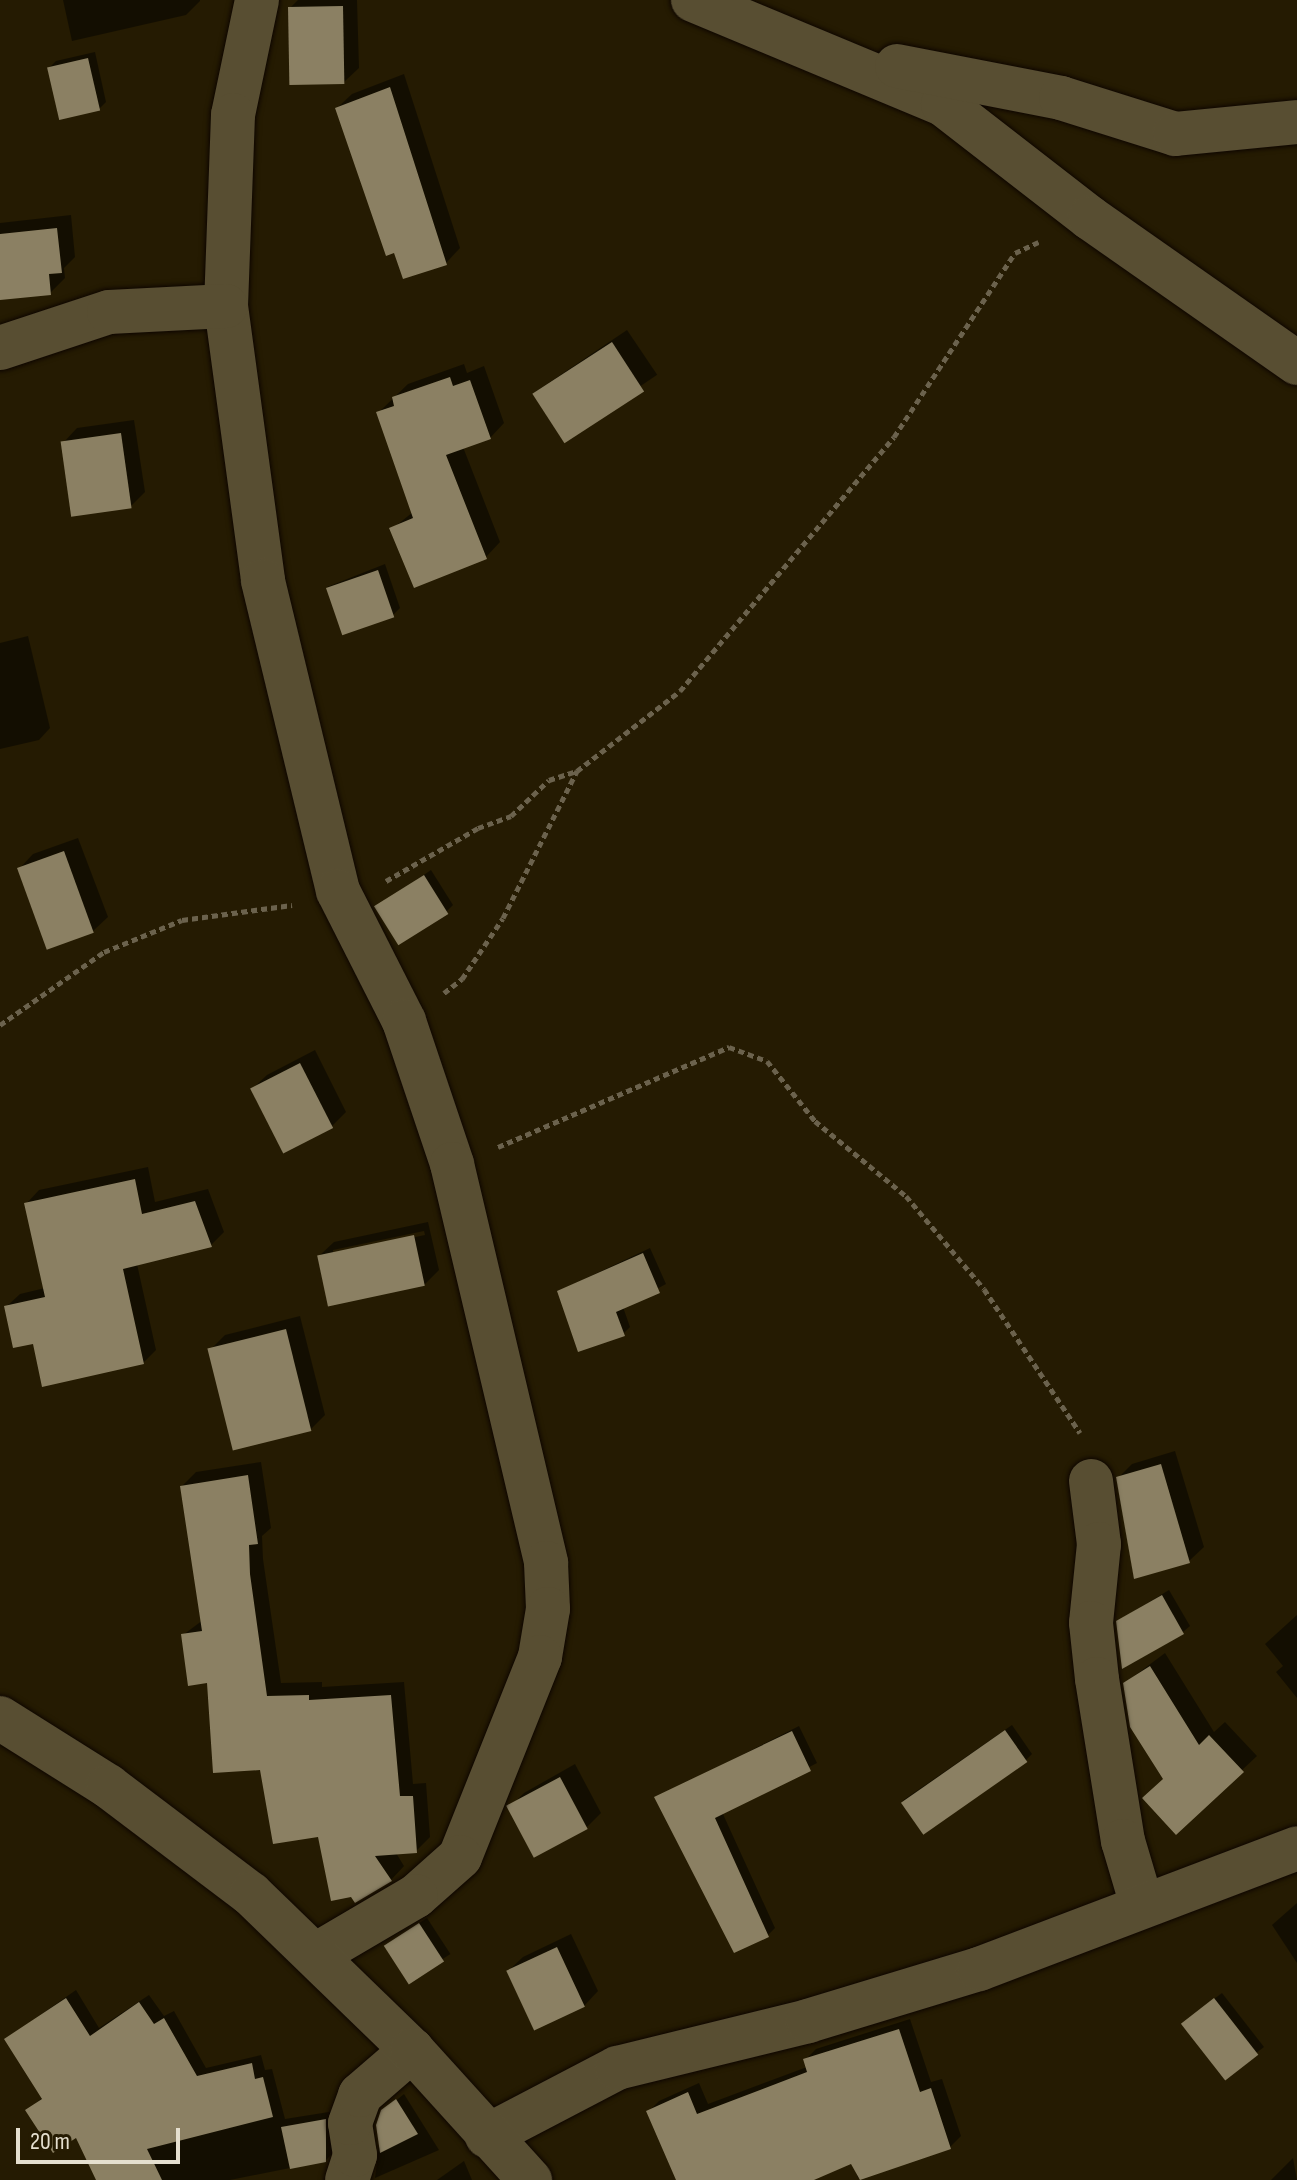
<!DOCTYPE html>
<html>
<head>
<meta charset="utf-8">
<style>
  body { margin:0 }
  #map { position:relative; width:1297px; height:2180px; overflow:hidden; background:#251b02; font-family:"Sofia Sans Condensed",sans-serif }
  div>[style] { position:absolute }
  .shadow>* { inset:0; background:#0007; transform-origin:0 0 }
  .building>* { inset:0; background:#8b8063; transform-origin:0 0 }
  .path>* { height:5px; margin-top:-2.5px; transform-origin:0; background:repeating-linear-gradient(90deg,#6b624d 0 6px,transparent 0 10px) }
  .roads { filter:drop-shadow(0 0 2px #0e0600) drop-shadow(0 0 2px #0e0600) }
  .street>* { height:44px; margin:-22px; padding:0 22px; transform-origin:22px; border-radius:22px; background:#584e32 }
  .secondary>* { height:44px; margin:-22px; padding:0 22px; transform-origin:22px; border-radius:22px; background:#584e32 }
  span { translate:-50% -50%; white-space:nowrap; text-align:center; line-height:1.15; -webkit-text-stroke:8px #251b02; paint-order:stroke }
  .scale { position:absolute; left:16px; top:2128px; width:164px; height:36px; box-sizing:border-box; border:4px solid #e5dfcf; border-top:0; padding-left:10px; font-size:24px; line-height:28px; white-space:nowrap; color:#e5dfcf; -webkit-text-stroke:6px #251b02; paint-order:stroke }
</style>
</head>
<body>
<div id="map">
  <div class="shadow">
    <i style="clip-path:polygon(63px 0,200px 0,200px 1px,186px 15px,72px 41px)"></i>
    <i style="clip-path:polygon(298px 0,357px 0,359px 68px,344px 82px,290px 8px)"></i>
    <i style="clip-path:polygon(95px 52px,106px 102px,99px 109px,49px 68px,56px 61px)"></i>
    <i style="clip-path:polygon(404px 74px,460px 248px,446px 263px,395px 251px,337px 108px,352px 94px)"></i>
    <i style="clip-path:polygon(71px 215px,75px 257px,64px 268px,65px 278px,50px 293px,0 290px,0 223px)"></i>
    <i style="left:627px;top:330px;width:54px;height:113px;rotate:56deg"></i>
    <i style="clip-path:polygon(464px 364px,467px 373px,484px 366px,504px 423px,490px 438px,463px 447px,500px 542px,486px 557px,392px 529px,413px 512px,378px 413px,408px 384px)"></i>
    <i style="clip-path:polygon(134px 420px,145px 492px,131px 506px,63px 443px,77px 428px)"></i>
    <i style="clip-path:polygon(385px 564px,400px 608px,393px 615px,327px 587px)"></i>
    <i style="clip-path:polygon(28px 636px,50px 728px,39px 740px,0 749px,0 643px)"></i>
    <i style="clip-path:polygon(78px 838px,108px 917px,93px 931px,19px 869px,33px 854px)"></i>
    <i style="clip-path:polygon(431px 870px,453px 905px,446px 912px,377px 907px)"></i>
    <i style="clip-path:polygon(315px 1050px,346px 1112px,332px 1126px,252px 1089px,267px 1075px)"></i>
    <i style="clip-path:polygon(148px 1167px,155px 1202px,208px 1189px,224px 1232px,211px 1245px,137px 1264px,156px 1350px,143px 1363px,34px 1342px,6px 1307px,20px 1294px,45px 1288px,26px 1204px,39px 1190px)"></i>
    <i style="clip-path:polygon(evenodd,428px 1222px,439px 1270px,424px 1285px,319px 1256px,334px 1242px,428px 1222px,424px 1231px,425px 1235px,333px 1254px,333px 1250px,424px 1231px)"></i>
    <i style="clip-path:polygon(650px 1248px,666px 1284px,623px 1307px,630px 1327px,623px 1334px,559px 1291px)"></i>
    <i style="clip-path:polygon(300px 1316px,325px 1415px,311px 1429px,210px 1350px,225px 1335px)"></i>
    <i style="clip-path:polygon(1175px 1451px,1204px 1547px,1189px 1561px,1118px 1478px,1132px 1464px)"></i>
    <i style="clip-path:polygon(261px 1462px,271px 1528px,262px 1536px,263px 1559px,281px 1683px,322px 1682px,322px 1687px,404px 1682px,413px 1784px,426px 1783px,430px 1837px,416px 1851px,396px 1853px,404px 1866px,391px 1880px,319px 1834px,262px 1768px,183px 1635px,203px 1620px,182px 1486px,196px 1472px)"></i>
    <i style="clip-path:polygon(1169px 1590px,1190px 1626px,1183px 1632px,1118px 1621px)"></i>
    <i style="clip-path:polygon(1297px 1615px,1297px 1698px,1276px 1672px,1283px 1666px,1265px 1644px)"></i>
    <i style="clip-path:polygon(1165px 1653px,1214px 1732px,1225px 1722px,1257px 1756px,1176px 1832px,1165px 1779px,1125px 1683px)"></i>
    <i style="clip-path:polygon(1012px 1725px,1032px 1754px,1025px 1761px,902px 1801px)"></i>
    <i style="clip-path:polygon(799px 1726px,817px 1763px,722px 1812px,775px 1928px,768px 1935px,657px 1798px)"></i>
    <i style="clip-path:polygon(575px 1764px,601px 1813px,587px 1827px,510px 1807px,524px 1793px)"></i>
    <i style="clip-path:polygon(1297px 1903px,1297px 1963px,1272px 1925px)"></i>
    <i style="left:427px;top:1918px;width:43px;height:50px;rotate:57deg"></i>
    <i style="clip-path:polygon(571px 1934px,598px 1991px,584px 2006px,508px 1971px,523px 1957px)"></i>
    <i style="clip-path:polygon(76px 1990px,99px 2028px,149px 1995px,164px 2016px,174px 2011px,206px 2068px,261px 2055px,265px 2070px,272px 2069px,285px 2119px,335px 2111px,335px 2151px,325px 2161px,230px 2180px,98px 2180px,77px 2135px,28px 2110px,43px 2097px,6px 2039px)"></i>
    <i style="clip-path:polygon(1222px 1993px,1264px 2047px,1224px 2078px,1190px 2017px)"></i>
    <i style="clip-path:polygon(910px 2019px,931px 2082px,942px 2079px,961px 2136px,950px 2147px,858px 2178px,852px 2161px,809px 2180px,678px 2180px,648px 2112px,659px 2101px,699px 2083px,708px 2104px,807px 2067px,805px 2060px,816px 2049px)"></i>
    <i style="clip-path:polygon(404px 2094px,439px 2150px,375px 2178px,383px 2111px)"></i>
    <i style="clip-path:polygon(1293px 2158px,1297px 2180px,1271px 2180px)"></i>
    <i style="clip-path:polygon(464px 2161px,472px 2180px,437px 2180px)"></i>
  </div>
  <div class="building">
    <i style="left:343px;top:6px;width:78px;height:55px;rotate:89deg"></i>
    <i style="left:88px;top:58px;width:54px;height:42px;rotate:77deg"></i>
    <i style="clip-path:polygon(390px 87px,447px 265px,403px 279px,394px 253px,386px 256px,335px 108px)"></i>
    <i style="clip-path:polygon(57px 228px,62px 273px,49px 274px,51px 295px,0 300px,0 234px)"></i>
    <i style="left:612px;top:342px;width:59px;height:95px;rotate:57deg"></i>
    <i style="clip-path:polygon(450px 377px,453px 386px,470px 380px,491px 439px,446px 455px,487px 559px,414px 588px,389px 528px,413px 518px,376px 412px,394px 406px,392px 397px)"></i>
    <i style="left:121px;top:433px;width:76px;height:61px;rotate:82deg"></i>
    <i style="left:378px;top:570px;width:50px;height:55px;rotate:71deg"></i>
    <i style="left:64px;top:851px;width:87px;height:50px;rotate:70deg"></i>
    <i style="left:424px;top:875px;width:46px;height:59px;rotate:58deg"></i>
    <i style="left:300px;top:1063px;width:73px;height:56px;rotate:63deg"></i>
    <i style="clip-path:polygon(135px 1179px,142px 1214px,195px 1201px,212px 1247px,123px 1269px,144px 1364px,42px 1387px,33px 1344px,13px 1348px,4px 1306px,45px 1297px,24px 1203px)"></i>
    <i style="left:414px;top:1235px;width:52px;height:99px;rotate:78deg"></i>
    <i style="clip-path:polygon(643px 1253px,660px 1293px,616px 1312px,625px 1336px,578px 1352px,557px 1291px)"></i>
    <i style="left:286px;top:1329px;width:105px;height:81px;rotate:76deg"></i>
    <i style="clip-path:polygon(1161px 1464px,1190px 1563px,1134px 1579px,1116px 1477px)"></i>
    <i style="clip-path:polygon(248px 1475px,258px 1544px,249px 1545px,250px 1574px,267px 1696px,309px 1695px,309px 1700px,391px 1695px,400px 1796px,413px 1796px,417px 1853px,375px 1856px,392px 1881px,355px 1903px,351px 1897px,331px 1901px,318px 1837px,273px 1844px,260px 1770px,213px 1773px,207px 1683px,188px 1686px,181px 1634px,202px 1631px,180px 1486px)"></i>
    <i style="clip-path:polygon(1162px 1595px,1184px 1634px,1122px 1669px,1116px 1621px)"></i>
    <i style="clip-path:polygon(1150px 1666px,1199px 1745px,1209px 1735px,1244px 1772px,1176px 1835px,1142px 1798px,1163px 1779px,1130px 1727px,1123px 1683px)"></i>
    <i style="left:1005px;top:1730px;width:39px;height:127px;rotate:55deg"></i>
    <i style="clip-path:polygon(792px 1731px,811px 1771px,715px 1818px,769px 1937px,734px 1953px,654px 1797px)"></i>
    <i style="left:560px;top:1777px;width:59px;height:61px;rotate:62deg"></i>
    <i style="left:419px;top:1923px;width:46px;height:42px;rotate:57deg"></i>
    <i style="left:557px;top:1947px;width:66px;height:56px;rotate:65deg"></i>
    <i style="clip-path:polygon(66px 1998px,90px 2036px,139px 2002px,154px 2024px,164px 2018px,197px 2076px,252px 2063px,255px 2079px,263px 2077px,273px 2117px,147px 2149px,162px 2180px,96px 2180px,76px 2138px,53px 2153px,25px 2110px,42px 2099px,4px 2039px)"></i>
    <i style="left:1214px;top:1998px;width:72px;height:42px;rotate:52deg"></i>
    <i style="clip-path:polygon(899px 2029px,920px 2092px,931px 2088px,951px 2149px,860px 2180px,851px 2164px,814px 2180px,676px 2180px,646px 2111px,688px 2092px,697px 2114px,807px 2072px,803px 2059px)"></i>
    <i style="clip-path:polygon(396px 2099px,418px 2134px,380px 2153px,376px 2125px,381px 2110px)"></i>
    <i style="clip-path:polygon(326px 2119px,326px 2162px,290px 2169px,281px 2127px)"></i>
  </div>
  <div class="path">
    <i style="left:386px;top:881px;width:106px;rotate:-29.9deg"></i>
    <i style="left:478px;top:828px;width:35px;rotate:-20deg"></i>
    <i style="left:511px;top:816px;width:52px;rotate:-43.5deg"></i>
    <i style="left:549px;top:780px;width:28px;rotate:-18deg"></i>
    <i style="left:444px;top:993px;width:23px;rotate:-38deg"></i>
    <i style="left:462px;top:979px;width:73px;rotate:-56.1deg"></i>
    <i style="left:503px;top:918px;width:165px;rotate:-63.3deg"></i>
    <i style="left:577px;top:771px;width:130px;rotate:-37.8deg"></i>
    <i style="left:680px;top:691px;width:332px;rotate:-49.9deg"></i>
    <i style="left:894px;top:437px;width:220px;rotate:-56.7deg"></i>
    <i style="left:1015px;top:253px;width:26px;rotate:-25deg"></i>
    <i style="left:0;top:1025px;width:127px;rotate:-35.1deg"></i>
    <i style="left:104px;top:952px;width:84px;rotate:-22.3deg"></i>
    <i style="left:182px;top:920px;width:111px;rotate:-7.8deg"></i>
    <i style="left:498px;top:1147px;width:252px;rotate:-23.4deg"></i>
    <i style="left:729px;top:1047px;width:40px;rotate:20.2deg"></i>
    <i style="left:767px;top:1061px;width:77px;rotate:51.3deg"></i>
    <i style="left:815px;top:1121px;width:118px;rotate:39.5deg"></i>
    <i style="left:906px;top:1196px;width:121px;rotate:50deg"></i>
    <i style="left:984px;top:1289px;width:173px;rotate:56.3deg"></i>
  </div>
  <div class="roads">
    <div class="street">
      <i style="left:257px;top:0;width:117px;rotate:101.8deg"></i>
      <i style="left:233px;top:115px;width:191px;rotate:92.1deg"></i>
      <i style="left:226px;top:306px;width:277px;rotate:82.3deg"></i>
      <i style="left:263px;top:581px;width:319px;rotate:76.4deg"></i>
      <i style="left:338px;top:891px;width:146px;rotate:63.1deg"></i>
      <i style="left:404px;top:1021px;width:151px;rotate:71.4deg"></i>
      <i style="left:452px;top:1164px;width:410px;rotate:76.7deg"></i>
      <i style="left:546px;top:1563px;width:46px;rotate:87.5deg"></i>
      <i style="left:548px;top:1609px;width:49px;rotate:99.5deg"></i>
      <i style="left:540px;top:1657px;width:215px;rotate:111.8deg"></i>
      <i style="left:460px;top:1857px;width:59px;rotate:138.4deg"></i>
      <i style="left:416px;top:1896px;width:115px;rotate:149.6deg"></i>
      <i style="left:693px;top:0;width:271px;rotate:22.6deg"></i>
      <i style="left:943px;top:104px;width:186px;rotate:37.8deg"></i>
      <i style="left:1090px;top:218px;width:253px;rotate:35deg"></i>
      <i style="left:897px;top:66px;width:167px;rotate:11deg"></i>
      <i style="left:1061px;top:98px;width:120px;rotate:17.5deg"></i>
      <i style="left:1175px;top:134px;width:123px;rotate:-5.6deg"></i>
      <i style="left:0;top:348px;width:115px;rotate:-18.3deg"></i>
      <i style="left:109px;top:312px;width:117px;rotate:-2.9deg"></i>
      <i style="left:1091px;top:1481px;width:64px;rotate:82.8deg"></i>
      <i style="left:1099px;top:1544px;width:79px;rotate:95.8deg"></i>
      <i style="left:1091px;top:1623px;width:56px;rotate:83.9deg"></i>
      <i style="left:1097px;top:1679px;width:164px;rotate:80.9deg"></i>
      <i style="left:1123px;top:1841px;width:67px;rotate:73.5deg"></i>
      <i style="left:487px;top:2136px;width:147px;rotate:-27.6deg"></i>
      <i style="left:617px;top:2068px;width:197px;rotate:-13.8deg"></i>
      <i style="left:808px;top:2021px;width:179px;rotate:-16.9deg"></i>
      <i style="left:979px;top:1969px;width:340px;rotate:-20.8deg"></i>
      <i style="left:347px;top:2180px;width:26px;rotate:-72deg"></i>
      <i style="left:355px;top:2155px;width:32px;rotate:-99deg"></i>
      <i style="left:350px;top:2123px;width:30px;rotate:-70deg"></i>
      <i style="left:360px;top:2095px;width:69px;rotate:-40.9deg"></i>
    </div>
    <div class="secondary">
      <i style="left:0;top:1718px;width:128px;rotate:32.2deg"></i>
      <i style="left:108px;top:1786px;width:179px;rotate:37.1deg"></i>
      <i style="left:251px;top:1894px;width:224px;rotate:44.1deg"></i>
      <i style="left:412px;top:2050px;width:176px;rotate:47.8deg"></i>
    </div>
  </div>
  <div class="scale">20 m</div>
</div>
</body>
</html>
